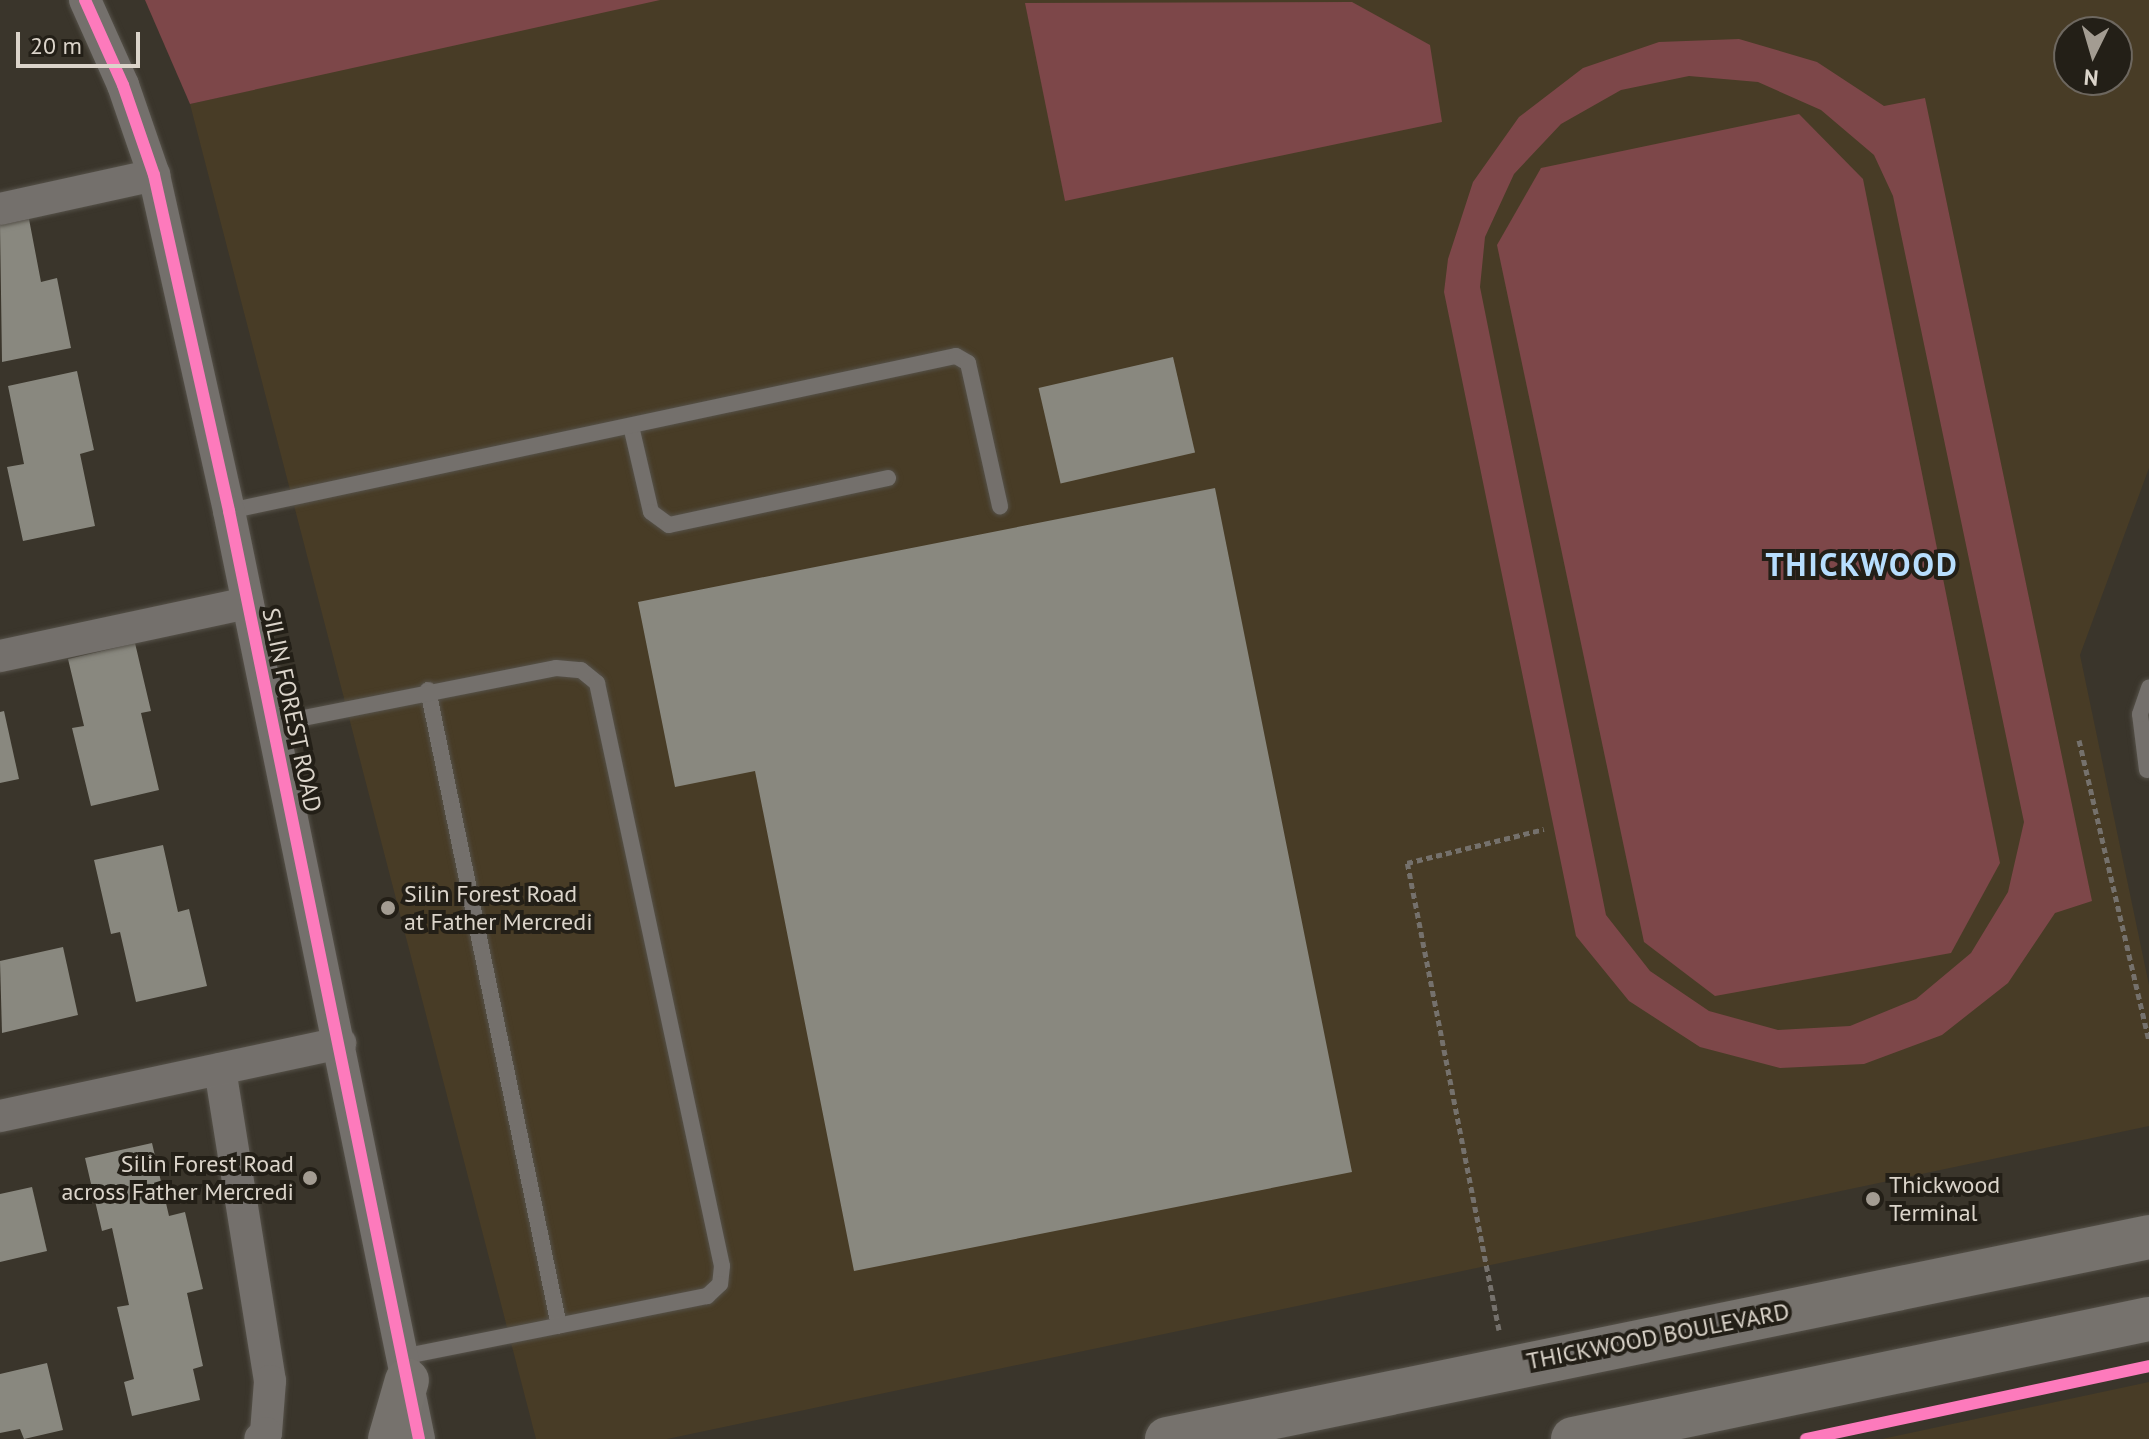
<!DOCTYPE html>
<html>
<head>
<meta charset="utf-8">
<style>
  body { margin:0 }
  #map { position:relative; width:2149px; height:1439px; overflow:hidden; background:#3a352b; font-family:"PT Sans",sans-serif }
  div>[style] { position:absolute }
  .built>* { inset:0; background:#483c26 }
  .green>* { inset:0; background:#7d4749 }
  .building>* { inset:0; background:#89887f; transform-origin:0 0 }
  .path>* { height:5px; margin-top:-2.5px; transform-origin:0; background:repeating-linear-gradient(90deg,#75716c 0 6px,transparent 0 10px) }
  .roads { filter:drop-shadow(0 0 2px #555149) drop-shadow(0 0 2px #555149) }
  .service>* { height:16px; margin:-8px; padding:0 8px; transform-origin:8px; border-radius:8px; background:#74706c }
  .minor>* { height:32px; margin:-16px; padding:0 16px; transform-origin:16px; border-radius:16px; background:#74706c }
  .secondary>* { height:44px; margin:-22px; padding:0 22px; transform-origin:22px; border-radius:22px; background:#76726d }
  .cycleway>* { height:12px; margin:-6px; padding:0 6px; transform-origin:6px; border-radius:6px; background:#fd7abc }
  .dots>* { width:22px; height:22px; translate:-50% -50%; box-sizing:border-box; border:4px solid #231f17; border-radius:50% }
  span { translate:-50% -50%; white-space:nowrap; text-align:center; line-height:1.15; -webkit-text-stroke:8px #231f17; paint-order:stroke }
  .street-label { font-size:24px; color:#dbd4ca }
  .poi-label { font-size:24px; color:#dbd4ca }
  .left { translate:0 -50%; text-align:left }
  .right { translate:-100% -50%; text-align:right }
  .district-label { font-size:32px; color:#b7defe; font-weight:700; letter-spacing:2px }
  .north { position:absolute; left:2053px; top:16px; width:80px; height:80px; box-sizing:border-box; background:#231f17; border:2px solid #6d675f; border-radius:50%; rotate:185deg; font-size:22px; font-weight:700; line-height:32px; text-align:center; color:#dbd4ca }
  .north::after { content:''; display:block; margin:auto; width:28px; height:36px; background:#a39c92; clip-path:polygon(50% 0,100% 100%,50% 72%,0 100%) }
  .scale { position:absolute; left:16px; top:32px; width:124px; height:36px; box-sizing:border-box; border:4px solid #dbd4ca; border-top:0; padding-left:10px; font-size:24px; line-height:28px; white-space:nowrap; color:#dbd4ca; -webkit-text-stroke:6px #231f17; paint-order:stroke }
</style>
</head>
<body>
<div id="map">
  <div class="built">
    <i style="clip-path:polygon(evenodd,644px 0,2149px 0,2149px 468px,2080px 655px,2149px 985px,2149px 1126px,667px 1439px,536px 1439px,190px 104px,644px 0,2069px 32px,2117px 32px,2117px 80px,2069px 80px,2069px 32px)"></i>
    <i style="clip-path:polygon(2149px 1381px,2149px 1439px,1882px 1439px,2149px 1382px)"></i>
  </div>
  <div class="green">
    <i style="clip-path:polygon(145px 0,660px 0,190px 104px)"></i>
    <i style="clip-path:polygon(1352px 2px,1430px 45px,1442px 122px,1065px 201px,1025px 3px)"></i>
    <i style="clip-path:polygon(evenodd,1739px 39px,1817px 62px,1884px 106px,1925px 98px,2092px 901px,2055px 913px,2008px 983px,1942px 1035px,1864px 1064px,1780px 1068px,1700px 1047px,1629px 1001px,1576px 936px,1444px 292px,1448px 259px,1473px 182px,1519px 117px,1583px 68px,1659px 42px,1739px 39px,1689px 76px,1758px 82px,1821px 110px,1874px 155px,1893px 196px,2024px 822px,2008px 892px,1971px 953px,1916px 999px,1850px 1026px,1778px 1030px,1709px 1011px,1650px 971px,1606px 915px,1480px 287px,1485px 237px,1514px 174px,1561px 124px,1621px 90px,1689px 76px)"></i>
    <i style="clip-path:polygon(1799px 114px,1863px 179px,2000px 863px,1951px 953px,1715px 996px,1644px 942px,1497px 245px,1541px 168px)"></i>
  </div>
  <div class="building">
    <i style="clip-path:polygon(29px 219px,41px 282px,57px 278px,71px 348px,2px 362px,0 225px)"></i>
    <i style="left:1173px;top:357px;width:98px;height:138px;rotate:77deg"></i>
    <i style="clip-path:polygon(77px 371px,94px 450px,80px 454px,95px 526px,23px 541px,7px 467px,24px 464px,8px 386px)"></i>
    <i style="clip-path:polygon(1215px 488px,1352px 1172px,854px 1271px,755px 771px,675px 787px,638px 602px)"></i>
    <i style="clip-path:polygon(135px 643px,151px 711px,141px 713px,159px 790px,91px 806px,72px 728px,84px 726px,68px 659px)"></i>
    <i style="clip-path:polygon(4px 711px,19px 779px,0 783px,0 712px)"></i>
    <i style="clip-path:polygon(163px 845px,178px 912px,189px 909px,207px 986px,136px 1002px,120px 932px,111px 934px,94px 860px)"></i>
    <i style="clip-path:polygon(63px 947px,78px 1015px,2px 1033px,0 961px)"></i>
    <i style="clip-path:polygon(152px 1143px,169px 1216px,185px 1212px,203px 1289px,187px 1293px,203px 1366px,193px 1369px,200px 1400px,132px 1416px,124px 1382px,134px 1379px,117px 1307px,129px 1305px,112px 1228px,102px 1231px,85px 1158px)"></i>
    <i style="clip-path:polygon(32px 1187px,47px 1251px,0 1262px,0 1194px)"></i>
    <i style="clip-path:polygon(47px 1363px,63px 1430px,24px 1439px,20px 1429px,0 1433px,0 1374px)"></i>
  </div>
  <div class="path">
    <i style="left:2079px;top:740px;width:309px;rotate:76.9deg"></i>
    <i style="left:1499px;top:1330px;width:476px;rotate:-101.1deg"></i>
    <i style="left:1407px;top:863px;width:141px;rotate:-13.9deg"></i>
  </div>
  <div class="roads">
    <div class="service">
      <i style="left:631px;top:426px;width:88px;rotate:76.9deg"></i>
      <i style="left:651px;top:512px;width:22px;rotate:36deg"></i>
      <i style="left:669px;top:525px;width:224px;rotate:-12.1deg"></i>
      <i style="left:229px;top:511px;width:743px;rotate:-12.04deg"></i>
      <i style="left:956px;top:356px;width:14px;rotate:30deg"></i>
      <i style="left:968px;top:363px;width:147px;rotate:77.4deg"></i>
      <i style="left:428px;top:690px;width:649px;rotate:78.36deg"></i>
      <i style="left:273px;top:724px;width:288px;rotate:-11.2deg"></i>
      <i style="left:556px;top:668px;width:25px;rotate:5deg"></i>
      <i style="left:581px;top:670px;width:21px;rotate:39deg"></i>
      <i style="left:597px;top:683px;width:596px;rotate:77.9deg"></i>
      <i style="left:722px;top:1266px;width:18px;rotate:96deg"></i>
      <i style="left:720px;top:1284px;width:18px;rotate:137deg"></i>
      <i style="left:707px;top:1296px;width:311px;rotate:168.7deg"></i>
      <i style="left:2147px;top:770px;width:56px;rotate:-97.1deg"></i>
      <i style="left:2140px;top:714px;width:28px;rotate:-71deg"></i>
    </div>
    <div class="minor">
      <i style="left:85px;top:0;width:93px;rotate:65.9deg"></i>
      <i style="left:123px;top:85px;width:95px;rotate:71deg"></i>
      <i style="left:154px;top:175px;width:344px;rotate:77.4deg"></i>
      <i style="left:229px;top:511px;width:947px;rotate:78.43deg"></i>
      <i style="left:0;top:209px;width:158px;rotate:-12.4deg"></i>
      <i style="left:0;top:656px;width:253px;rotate:-12.1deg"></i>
      <i style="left:220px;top:1069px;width:316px;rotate:80.9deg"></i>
      <i style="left:270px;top:1381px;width:52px;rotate:94.4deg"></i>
      <i style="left:266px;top:1433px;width:8px;rotate:135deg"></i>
      <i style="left:0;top:1116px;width:348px;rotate:-12.1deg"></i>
    </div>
    <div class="secondary">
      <i style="left:390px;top:1439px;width:61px;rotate:-73.9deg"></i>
      <i style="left:1167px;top:1439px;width:1003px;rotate:-11.62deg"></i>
      <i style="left:1573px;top:1439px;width:588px;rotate:-11.77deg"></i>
    </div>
  </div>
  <div class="cycleway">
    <i style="left:85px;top:0;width:93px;rotate:65.9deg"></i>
    <i style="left:123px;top:85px;width:95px;rotate:71deg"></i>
    <i style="left:154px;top:175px;width:344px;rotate:77.4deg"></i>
    <i style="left:229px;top:511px;width:947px;rotate:78.43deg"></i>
    <i style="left:1806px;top:1439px;width:351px;rotate:-12deg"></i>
  </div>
  <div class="dots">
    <i style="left:388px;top:908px;background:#a39c92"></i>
    <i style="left:310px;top:1178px;background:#a39c92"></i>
    <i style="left:1873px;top:1199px;background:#a39c92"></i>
  </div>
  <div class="street-label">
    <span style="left:292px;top:710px;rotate:78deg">SILIN FOREST ROAD</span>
    <span style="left:1658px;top:1336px;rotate:-11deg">THICKWOOD BOULEVARD</span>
  </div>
  <div class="poi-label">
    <span class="left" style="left:404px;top:908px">Silin Forest Road<br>at Father Mercredi</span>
    <span class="right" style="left:294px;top:1178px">Silin Forest Road<br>across Father Mercredi</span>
    <span class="left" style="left:1889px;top:1199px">Thickwood<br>Terminal</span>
  </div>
  <div class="district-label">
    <span style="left:1862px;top:564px">THICKWOOD</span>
  </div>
  <div class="north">N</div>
  <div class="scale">20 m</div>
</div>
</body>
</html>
